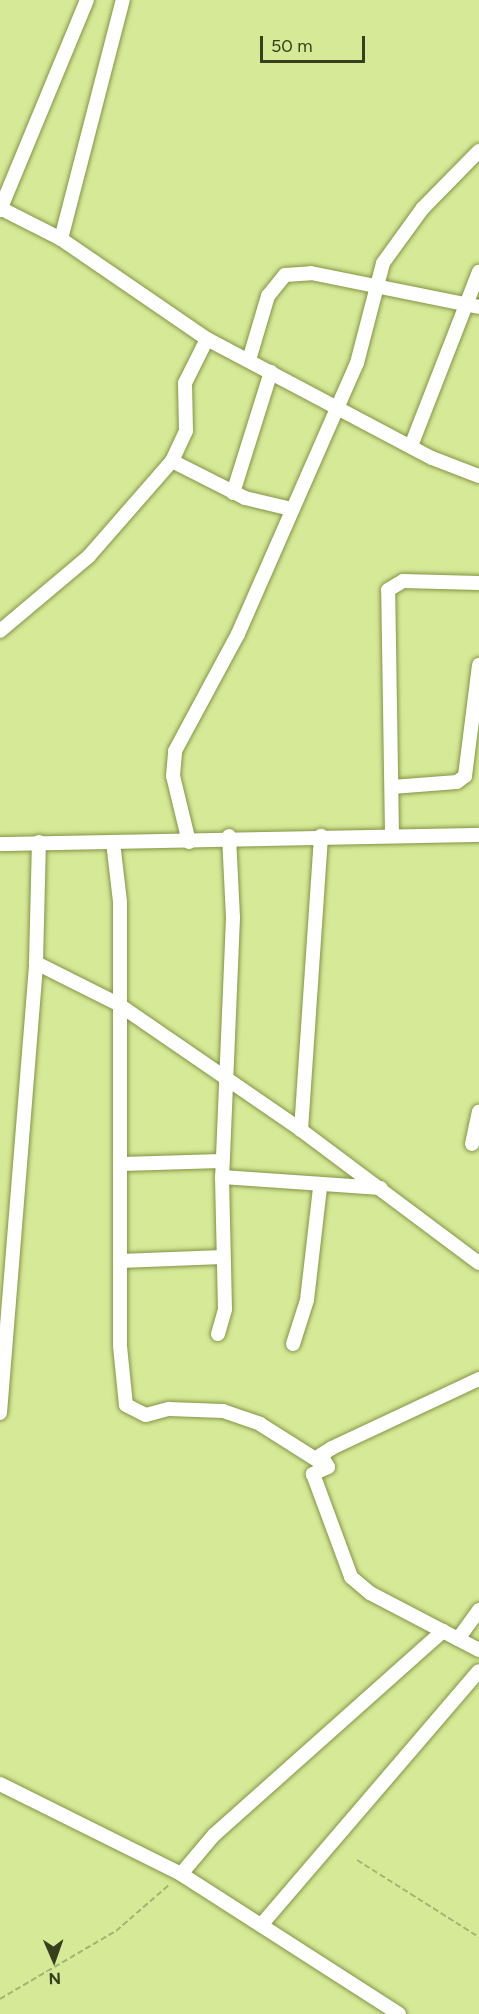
<!DOCTYPE html>
<html>
<head>
<meta charset="utf-8">
<style>
  body { margin:0 }
  #map { position:relative; width:479px; height:2014px; overflow:hidden; background:#d5e997; font-family:Figtree,sans-serif }
  div>[style] { position:absolute }
  .path>* { height:2px; margin-top:-1px; transform-origin:0; background:repeating-linear-gradient(90deg,#a3b370 0 6px,transparent 0 9px) }
  .roads { filter:drop-shadow(0 0 2px #839545) drop-shadow(0 0 2px #839545) }
  .street>* { height:14px; margin:-7px; padding:0 7px; transform-origin:7px; border-radius:7px; background:#fff }
  span { translate:-50% -50%; white-space:nowrap; text-align:center; line-height:1.15; -webkit-text-stroke:4.5px #d5e997; paint-order:stroke }
  .north { position:absolute; left:24px; top:1930px; width:60px; height:60px; -webkit-text-stroke:4px #d5e997; paint-order:stroke; rotate:178deg; font-size:16px; font-weight:700; line-height:24px; text-align:center; color:#373f1d }
  .north::after { content:''; display:block; margin:auto; width:21px; height:27px; background:#373f1d; clip-path:polygon(50% 0,100% 100%,50% 72%,0 100%) }
  .scale { position:absolute; left:260px; top:36px; width:105px; height:27px; box-sizing:border-box; border:3px solid #373f1d; border-top:0; padding-left:8px; font-size:18px; line-height:21px; white-space:nowrap; color:#373f1d; -webkit-text-stroke:4px #d5e997; paint-order:stroke }
</style>
</head>
<body>
<div id="map">
  <div class="path">
    <i style="left:357px;top:1860px;width:144px;rotate:32.3deg"></i>
    <i style="left:0;top:1999px;width:134px;rotate:-30.4deg"></i>
    <i style="left:116px;top:1931px;width:72px;rotate:-41deg"></i>
  </div>
  <div class="roads">
    <div class="street">
      <i style="left:0;top:208px;width:68px;rotate:26.9deg"></i>
      <i style="left:61px;top:239px;width:177px;rotate:34.4deg"></i>
      <i style="left:207px;top:339px;width:255px;rotate:27.9deg"></i>
      <i style="left:432px;top:458px;width:50px;rotate:21deg"></i>
      <i style="left:0;top:210px;width:227px;rotate:-67.5deg"></i>
      <i style="left:61px;top:239px;width:247px;rotate:-75.5deg"></i>
      <i style="left:249px;top:360px;width:67px;rotate:-73.5deg"></i>
      <i style="left:268px;top:296px;width:27px;rotate:-51deg"></i>
      <i style="left:285px;top:275px;width:26px;rotate:-4deg"></i>
      <i style="left:311px;top:273px;width:171px;rotate:11.4deg"></i>
      <i style="left:411px;top:446px;width:187px;rotate:-68.7deg"></i>
      <i style="left:172px;top:461px;width:82px;rotate:26.9deg"></i>
      <i style="left:245px;top:498px;width:47px;rotate:13.4deg"></i>
      <i style="left:233px;top:493px;width:127px;rotate:-72.6deg"></i>
      <i style="left:0;top:631px;width:116px;rotate:-40.1deg"></i>
      <i style="left:89px;top:556px;width:126px;rotate:-48.9deg"></i>
      <i style="left:172px;top:461px;width:33px;rotate:-65deg"></i>
      <i style="left:186px;top:431px;width:48px;rotate:-91.2deg"></i>
      <i style="left:185px;top:383px;width:49px;rotate:-63.4deg"></i>
      <i style="left:392px;top:787px;width:65px;rotate:-4.4deg"></i>
      <i style="left:457px;top:782px;width:10px;rotate:-37deg"></i>
      <i style="left:465px;top:776px;width:112px;rotate:-82.8deg"></i>
      <i style="left:392px;top:834px;width:244px;rotate:-90.9deg"></i>
      <i style="left:388px;top:590px;width:17px;rotate:-31deg"></i>
      <i style="left:403px;top:581px;width:76px;rotate:1.5deg"></i>
      <i style="left:229px;top:836px;width:82px;rotate:87.2deg"></i>
      <i style="left:233px;top:918px;width:259px;rotate:92.4deg"></i>
      <i style="left:222px;top:1177px;width:159px;rotate:4deg"></i>
      <i style="left:113px;top:842px;width:60px;rotate:83.3deg"></i>
      <i style="left:120px;top:902px;width:444px;rotate:90deg"></i>
      <i style="left:120px;top:1346px;width:59px;rotate:84.2deg"></i>
      <i style="left:126px;top:1405px;width:22px;rotate:27deg"></i>
      <i style="left:146px;top:1415px;width:24px;rotate:-15deg"></i>
      <i style="left:169px;top:1409px;width:54px;rotate:2.1deg"></i>
      <i style="left:223px;top:1411px;width:39px;rotate:19deg"></i>
      <i style="left:260px;top:1424px;width:80px;rotate:32.3deg"></i>
      <i style="left:189px;top:842px;width:68px;rotate:-103.6deg"></i>
      <i style="left:173px;top:776px;width:25px;rotate:-85deg"></i>
      <i style="left:175px;top:751px;width:133px;rotate:-61.7deg"></i>
      <i style="left:238px;top:634px;width:296px;rotate:-66.3deg"></i>
      <i style="left:357px;top:363px;width:103px;rotate:-75.4deg"></i>
      <i style="left:383px;top:263px;width:68px;rotate:-54deg"></i>
      <i style="left:423px;top:208px;width:80px;rotate:-45.5deg"></i>
      <i style="left:0;top:844px;width:479px;rotate:-1.1deg"></i>
      <i style="left:36px;top:963px;width:92px;rotate:26.6deg"></i>
      <i style="left:118px;top:1004px;width:222px;rotate:34.5deg"></i>
      <i style="left:301px;top:1130px;width:222px;rotate:36.8deg"></i>
      <i style="left:301px;top:1130px;width:295px;rotate:-86.1deg"></i>
      <i style="left:472px;top:1144px;width:33px;rotate:-78deg"></i>
      <i style="left:122px;top:1164px;width:99px;rotate:-1.7deg"></i>
      <i style="left:120px;top:1261px;width:103px;rotate:-2.2deg"></i>
      <i style="left:218px;top:1334px;width:26px;rotate:-74deg"></i>
      <i style="left:225px;top:1309px;width:132px;rotate:-91.3deg"></i>
      <i style="left:293px;top:1344px;width:46px;rotate:-72.3deg"></i>
      <i style="left:307px;top:1300px;width:114px;rotate:-83.4deg"></i>
      <i style="left:479px;top:1379px;width:162px;rotate:154.9deg"></i>
      <i style="left:332px;top:1448px;width:13px;rotate:148deg"></i>
      <i style="left:321px;top:1455px;width:14px;rotate:60deg"></i>
      <i style="left:328px;top:1467px;width:17px;rotate:155deg"></i>
      <i style="left:313px;top:1474px;width:110px;rotate:69.7deg"></i>
      <i style="left:351px;top:1577px;width:25px;rotate:40deg"></i>
      <i style="left:370px;top:1593px;width:123px;rotate:27.6deg"></i>
      <i style="left:0;top:1413px;width:451px;rotate:-85.4deg"></i>
      <i style="left:36px;top:963px;width:121px;rotate:-88.6deg"></i>
      <i style="left:458px;top:1639px;width:36px;rotate:-54deg"></i>
      <i style="left:0;top:1784px;width:202px;rotate:26.4deg"></i>
      <i style="left:181px;top:1874px;width:259px;rotate:32.7deg"></i>
      <i style="left:181px;top:1874px;width:51px;rotate:-49.8deg"></i>
      <i style="left:214px;top:1835px;width:307px;rotate:-41.7deg"></i>
      <i style="left:262px;top:1924px;width:333px;rotate:-49.4deg"></i>
    </div>
  </div>
  <div class="north">N</div>
  <div class="scale">50 m</div>
</div>
</body>
</html>
